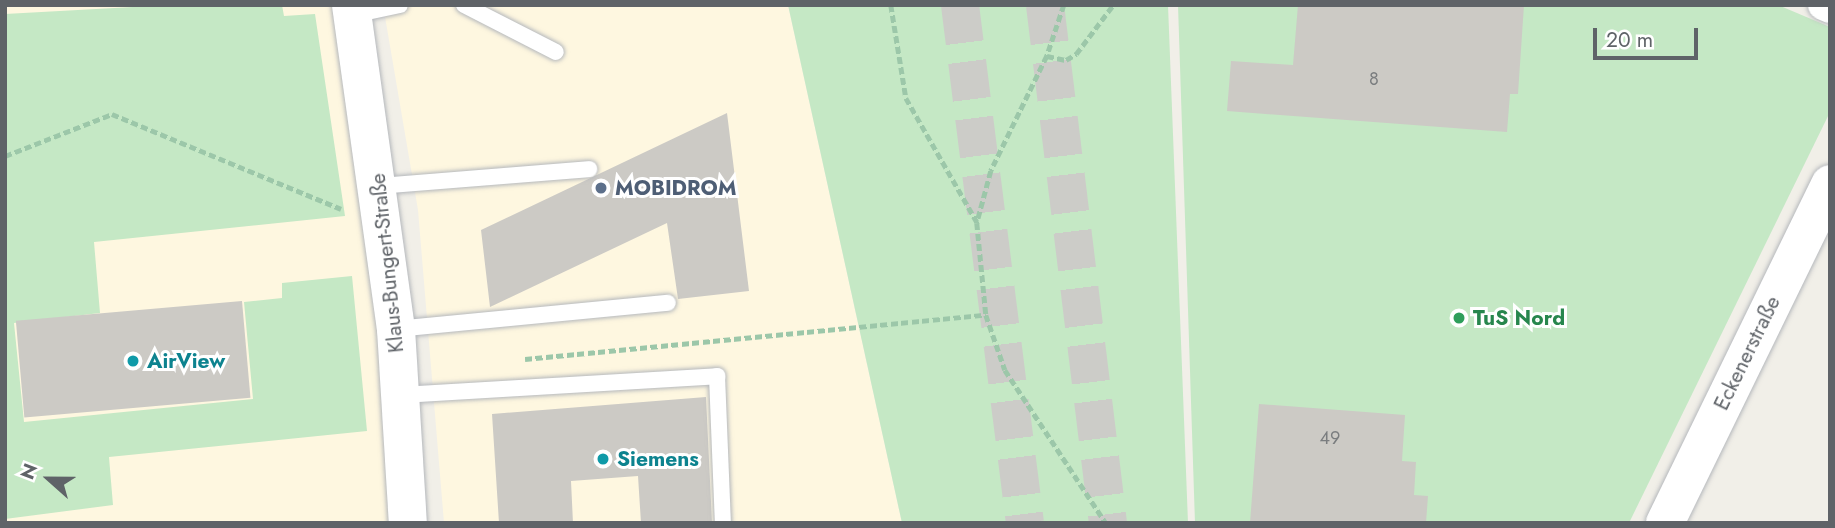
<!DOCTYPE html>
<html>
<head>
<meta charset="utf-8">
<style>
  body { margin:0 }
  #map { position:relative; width:1835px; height:528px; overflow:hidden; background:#f1efe8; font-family:Jost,sans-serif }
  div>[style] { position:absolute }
  .commercial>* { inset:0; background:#fef7e0 }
  .green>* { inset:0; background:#c5e8c5 }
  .building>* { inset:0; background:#cccac5; transform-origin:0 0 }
  .highway-tunnel>* { height:38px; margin-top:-19px; transform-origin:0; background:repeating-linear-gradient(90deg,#ccccc8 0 38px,transparent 0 57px) }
  .path>* { height:4.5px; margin-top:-2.25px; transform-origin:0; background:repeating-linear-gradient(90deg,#9cc7a9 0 7px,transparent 0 10.5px) }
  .roads { filter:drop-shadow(0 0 2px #b5b8bc) drop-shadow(0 0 2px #b5b8bc) }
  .lane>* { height:16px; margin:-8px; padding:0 8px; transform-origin:8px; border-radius:8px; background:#fff }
  .street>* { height:30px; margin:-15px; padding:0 15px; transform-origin:15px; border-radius:15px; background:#fff }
  .secondary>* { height:38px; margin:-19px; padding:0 19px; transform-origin:19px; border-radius:19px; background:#fff }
  .dots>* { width:19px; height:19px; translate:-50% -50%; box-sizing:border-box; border:4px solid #fff; border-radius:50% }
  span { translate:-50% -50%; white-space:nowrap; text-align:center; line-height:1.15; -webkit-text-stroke:6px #fff; paint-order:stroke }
  .number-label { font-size:18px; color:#7a7d7f }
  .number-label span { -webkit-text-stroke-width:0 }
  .service-label { font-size:21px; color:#4e5e75; font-weight:700 }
  .left { translate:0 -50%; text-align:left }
  .street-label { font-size:21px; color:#5f6368 }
  .leisure-label { font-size:21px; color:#27864d; font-weight:700 }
  .culture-label { font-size:21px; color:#0d838f; font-weight:700 }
  .frame { position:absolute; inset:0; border:7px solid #5f6368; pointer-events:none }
  .north { position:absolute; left:14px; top:444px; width:70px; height:70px; -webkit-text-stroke:5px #fff; paint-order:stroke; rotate:291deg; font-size:19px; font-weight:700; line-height:28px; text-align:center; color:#5f6368 }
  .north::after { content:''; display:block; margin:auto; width:24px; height:32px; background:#5f6368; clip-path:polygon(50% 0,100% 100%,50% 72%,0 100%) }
  .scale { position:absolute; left:1593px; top:28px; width:105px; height:32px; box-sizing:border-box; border:4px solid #5f6368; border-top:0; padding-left:9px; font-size:21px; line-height:24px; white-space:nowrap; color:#5f6368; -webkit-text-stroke:5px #fff; paint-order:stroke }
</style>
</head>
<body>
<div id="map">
  <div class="commercial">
    <i style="clip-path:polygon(5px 5px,341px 5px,376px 228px,397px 523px,5px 523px)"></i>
    <i style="clip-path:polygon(383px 5px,788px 5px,902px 523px,444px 523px,418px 210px)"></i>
  </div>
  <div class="green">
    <i style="clip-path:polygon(169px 5px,282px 5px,284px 16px,315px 14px,345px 216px,94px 242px,100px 313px,14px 323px,24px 422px,253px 399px,244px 302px,282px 298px,282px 283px,352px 276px,367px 431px,109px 457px,113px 505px,5px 519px,5px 14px)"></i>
    <i style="clip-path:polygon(788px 5px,1168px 5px,1188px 523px,902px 523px)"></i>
    <i style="clip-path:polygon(1178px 5px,1778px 5px,1830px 27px,1830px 112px,1629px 523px,1195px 523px)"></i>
  </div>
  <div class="building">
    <i style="clip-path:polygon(1298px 5px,1524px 5px,1518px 94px,1510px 94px,1507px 132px,1227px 111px,1231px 61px,1293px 65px)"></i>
    <i style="clip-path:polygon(727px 113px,749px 291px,678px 299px,667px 223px,490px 307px,481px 230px)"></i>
    <i style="left:242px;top:301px;width:97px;height:227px;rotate:85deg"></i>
    <i style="clip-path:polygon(706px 397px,712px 523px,641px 523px,638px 476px,571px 481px,573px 523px,499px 523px,492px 414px)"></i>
    <i style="clip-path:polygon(1259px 404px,1405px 415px,1402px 461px,1416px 462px,1414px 495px,1428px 496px,1426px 523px,1250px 523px)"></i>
  </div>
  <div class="highway-tunnel">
    <i style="left:960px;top:5px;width:522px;rotate:82.85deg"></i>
    <i style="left:1045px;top:5px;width:522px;rotate:83.07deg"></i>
  </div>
  <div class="path">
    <i style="left:891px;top:5px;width:94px;rotate:80.8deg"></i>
    <i style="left:906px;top:98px;width:143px;rotate:60.2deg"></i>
    <i style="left:1064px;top:5px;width:54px;rotate:108.4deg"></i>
    <i style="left:1047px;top:56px;width:128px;rotate:116deg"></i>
    <i style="left:991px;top:171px;width:54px;rotate:105.1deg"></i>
    <i style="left:977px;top:223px;width:92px;rotate:84.4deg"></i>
    <i style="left:986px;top:315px;width:58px;rotate:70.9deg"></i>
    <i style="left:1005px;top:370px;width:183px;rotate:56.6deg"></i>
    <i style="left:1047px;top:56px;width:19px;rotate:12deg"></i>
    <i style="left:1066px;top:60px;width:12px;rotate:-31deg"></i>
    <i style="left:1076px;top:54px;width:61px;rotate:-52.9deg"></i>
    <i style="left:5px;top:156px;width:115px;rotate:-21.4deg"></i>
    <i style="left:112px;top:114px;width:248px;rotate:22.5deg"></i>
    <i style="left:525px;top:359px;width:463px;rotate:-5.5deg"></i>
  </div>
  <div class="roads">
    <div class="lane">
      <i style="left:464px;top:5px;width:103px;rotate:27.1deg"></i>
      <i style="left:353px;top:15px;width:48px;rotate:-12deg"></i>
      <i style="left:379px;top:186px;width:211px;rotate:-4.6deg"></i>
      <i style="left:396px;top:329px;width:273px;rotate:-5.5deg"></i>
      <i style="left:401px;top:395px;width:317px;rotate:-3.4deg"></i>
      <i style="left:717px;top:376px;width:147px;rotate:87.7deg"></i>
    </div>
    <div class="street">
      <i style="left:1823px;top:5px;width:8px;rotate:23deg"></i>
    </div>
    <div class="secondary">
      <i style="left:351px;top:5px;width:327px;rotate:82.1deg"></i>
      <i style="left:396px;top:329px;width:194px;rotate:86.5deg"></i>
      <i style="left:1665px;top:523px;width:377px;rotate:-64deg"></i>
    </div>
  </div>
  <div class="dots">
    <i style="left:601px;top:188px;background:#5c6f8a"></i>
    <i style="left:1459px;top:318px;background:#2e9e5b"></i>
    <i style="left:133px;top:361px;background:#0f9aa8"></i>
    <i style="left:603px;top:459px;background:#0f9aa8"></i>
  </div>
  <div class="number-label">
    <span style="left:1374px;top:79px">8</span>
    <span style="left:1330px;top:438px">49</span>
  </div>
  <div class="service-label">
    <span class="left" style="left:615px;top:188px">MOBIDROM</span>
  </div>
  <div class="street-label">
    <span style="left:387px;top:263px;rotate:-96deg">Klaus-Bungert-Straße</span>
    <span style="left:1747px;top:353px;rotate:-64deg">Eckenerstraße</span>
  </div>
  <div class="leisure-label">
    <span class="left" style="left:1473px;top:318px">TuS Nord</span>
  </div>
  <div class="culture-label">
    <span class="left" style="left:147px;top:361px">AirView</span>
    <span class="left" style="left:617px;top:459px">Siemens</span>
  </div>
  <div class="frame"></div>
  <div class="north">N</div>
  <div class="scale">20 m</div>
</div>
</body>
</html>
